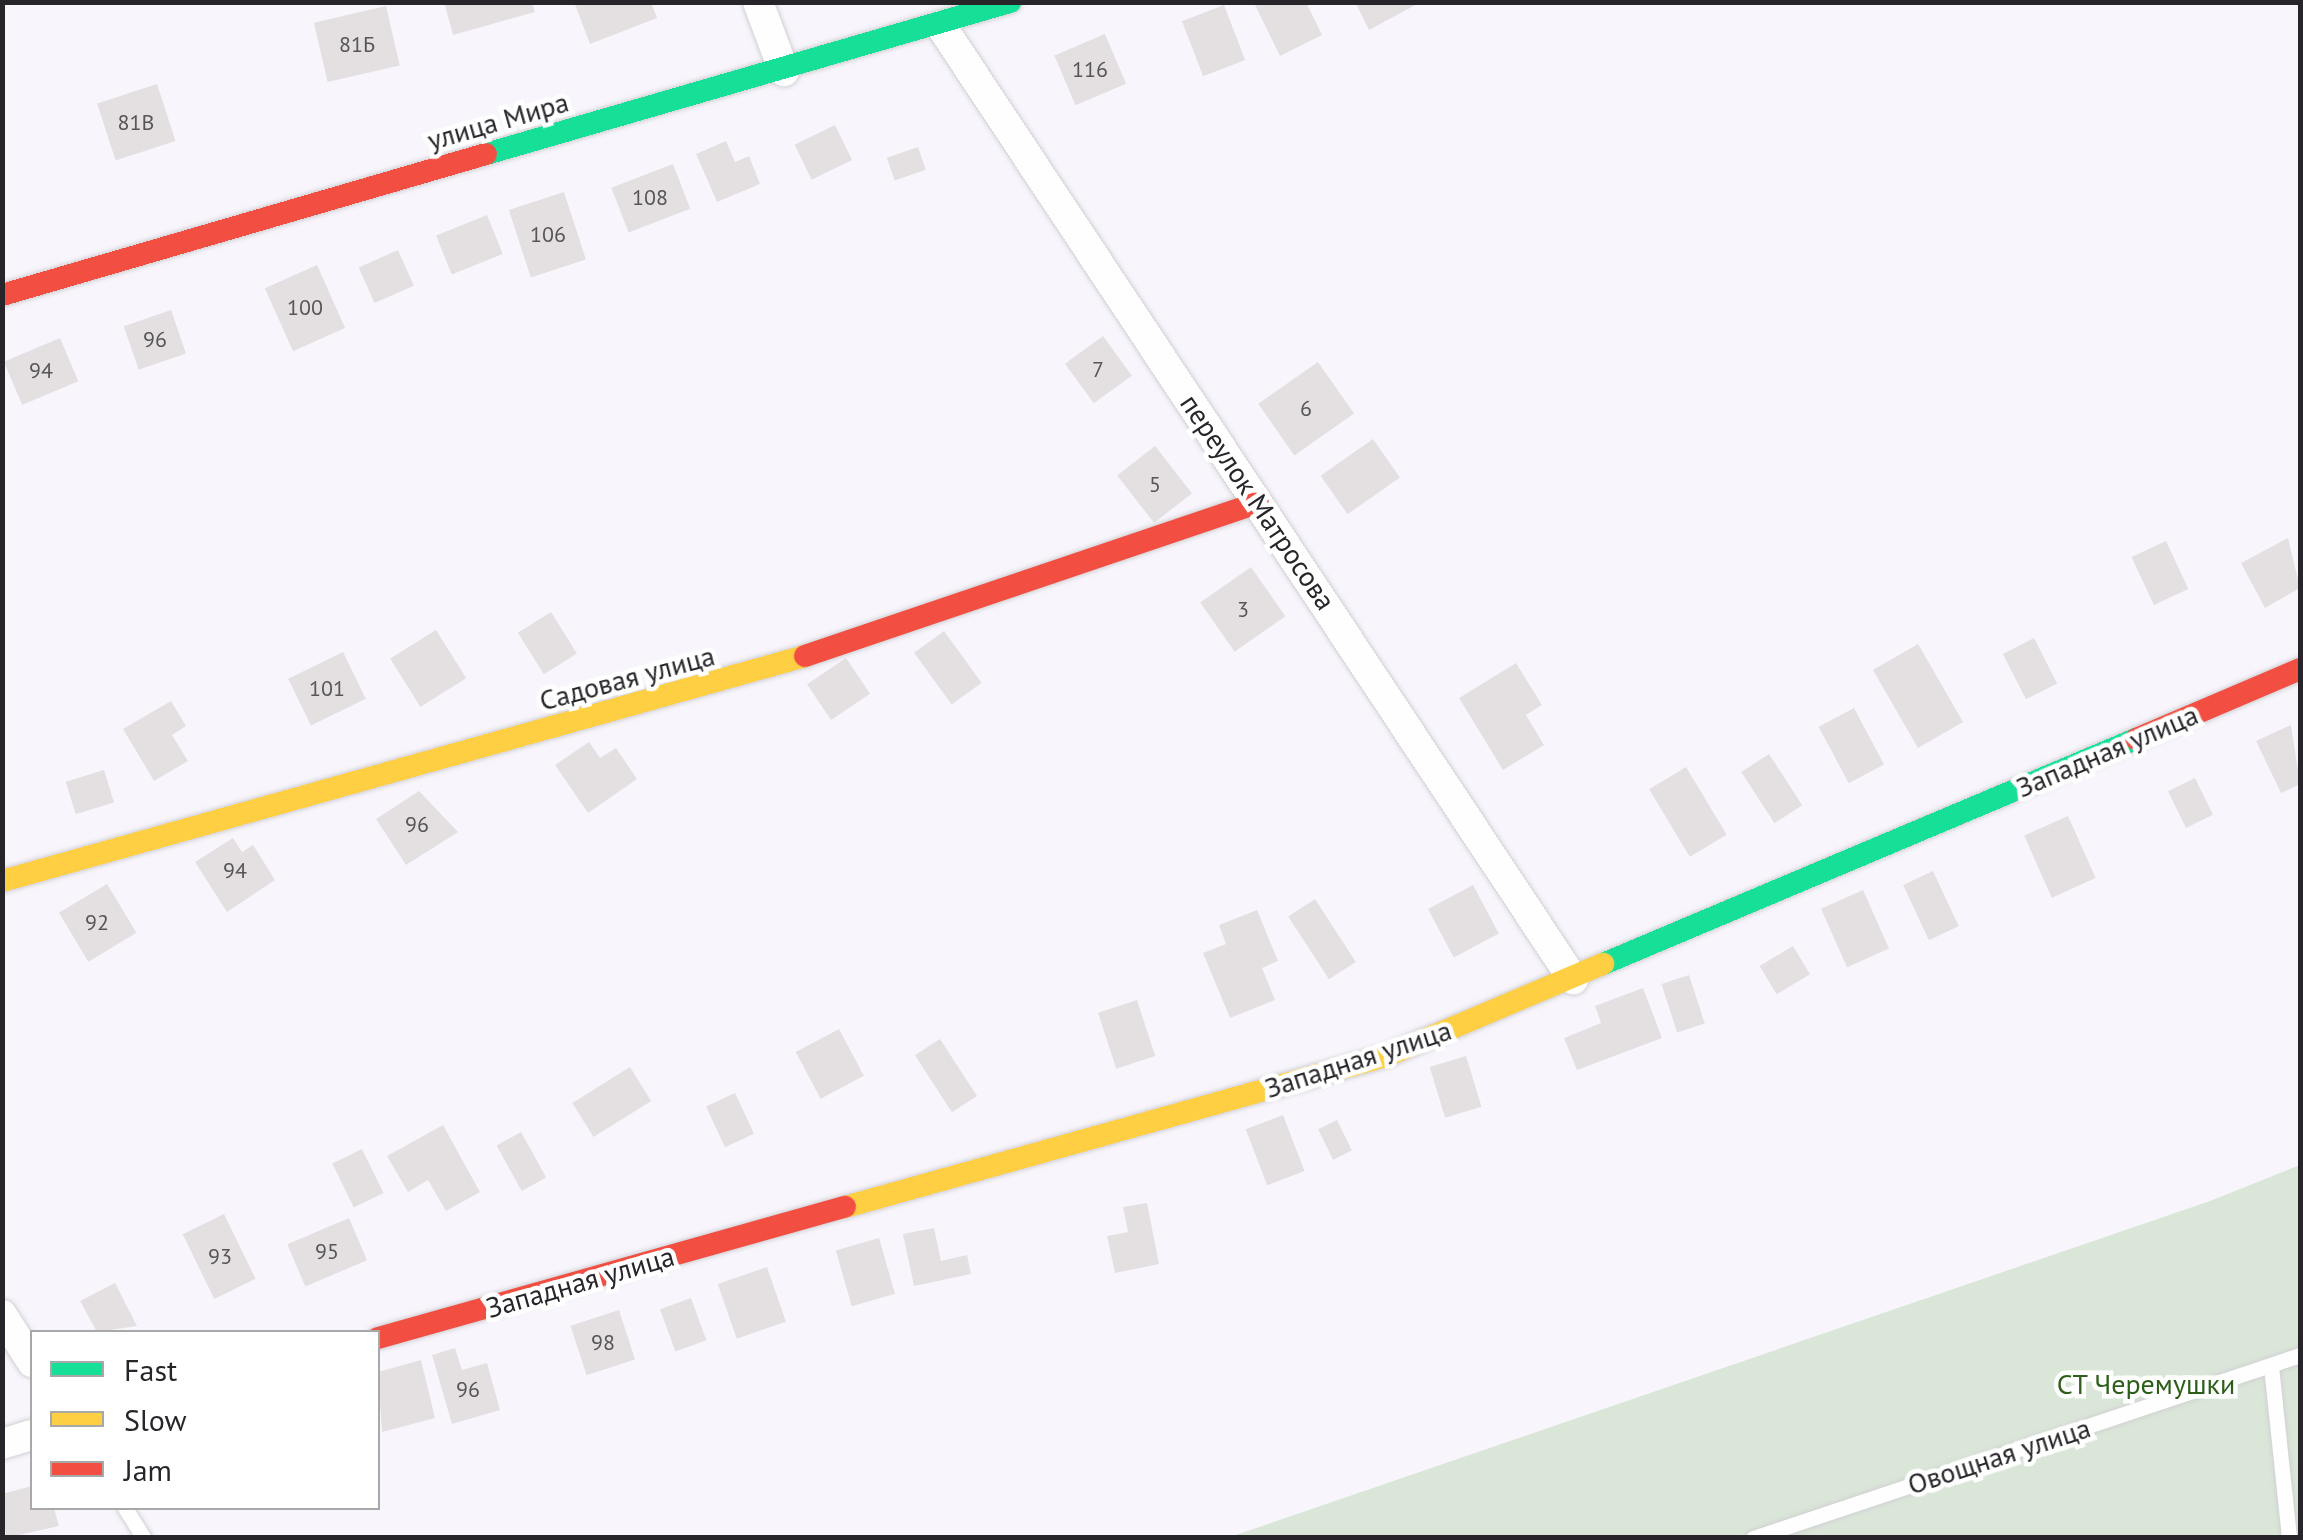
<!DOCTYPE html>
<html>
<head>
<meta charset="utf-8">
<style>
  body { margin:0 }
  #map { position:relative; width:2303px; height:1540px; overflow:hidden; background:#f8f6fc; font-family:"PT Sans",sans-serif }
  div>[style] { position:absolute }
  .green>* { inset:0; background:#dae7d8 }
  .building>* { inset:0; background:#e4e0e1; transform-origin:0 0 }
  .roads { filter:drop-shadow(0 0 2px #d1d0d4) drop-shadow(0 0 2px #d1d0d4) }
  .lane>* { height:15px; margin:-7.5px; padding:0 7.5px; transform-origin:7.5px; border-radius:7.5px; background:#fefeff }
  .street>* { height:30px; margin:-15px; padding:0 15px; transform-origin:15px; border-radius:15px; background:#fefeff }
  .fast>* { height:22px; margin:-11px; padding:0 11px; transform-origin:11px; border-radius:11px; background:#16e098 }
  .slow>* { height:22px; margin:-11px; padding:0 11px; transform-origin:11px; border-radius:11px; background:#ffcf43 }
  .jam>* { height:22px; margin:-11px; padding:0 11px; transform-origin:11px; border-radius:11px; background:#f24e42 }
  span { translate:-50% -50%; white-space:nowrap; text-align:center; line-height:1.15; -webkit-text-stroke:9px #fff; paint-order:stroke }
  .number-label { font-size:22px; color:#575558 }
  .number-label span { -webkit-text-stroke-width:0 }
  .street-label { font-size:28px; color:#272529 }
  .park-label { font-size:28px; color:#2d5f1a }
  .frame { position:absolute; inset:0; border:5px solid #272529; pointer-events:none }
  .legend { position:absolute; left:30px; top:1330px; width:350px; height:180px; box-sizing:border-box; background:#fff; border:2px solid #a9a8a9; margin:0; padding:12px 18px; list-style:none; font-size:30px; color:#272529 }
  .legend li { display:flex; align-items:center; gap:20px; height:50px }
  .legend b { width:50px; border:2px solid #a9a8a9 }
</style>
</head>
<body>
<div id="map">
  <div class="green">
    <i style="clip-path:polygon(2300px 1165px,2300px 1537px,1227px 1538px,2210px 1201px)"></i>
  </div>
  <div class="building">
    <i style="clip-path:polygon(444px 2px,532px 2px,535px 12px,453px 35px)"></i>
    <i style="clip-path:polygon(574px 2px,651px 2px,657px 18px,590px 44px)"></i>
    <i style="clip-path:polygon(1306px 2px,1322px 35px,1280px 56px,1255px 5px)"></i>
    <i style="clip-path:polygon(1355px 2px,1421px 2px,1369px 30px)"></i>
    <i style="left:1224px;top:5px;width:59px;height:45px;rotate:69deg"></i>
    <i style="left:386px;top:6px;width:61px;height:74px;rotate:77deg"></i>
    <i style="left:1105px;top:34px;width:54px;height:55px;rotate:67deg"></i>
    <i style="left:157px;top:84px;width:60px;height:63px;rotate:72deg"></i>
    <i style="left:835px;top:125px;width:39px;height:45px;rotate:64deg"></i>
    <i style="clip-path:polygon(726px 141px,735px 162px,749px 156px,760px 184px,717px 202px,696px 154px)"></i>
    <i style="left:918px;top:147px;width:24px;height:33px;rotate:71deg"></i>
    <i style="left:673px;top:164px;width:48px;height:66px;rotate:69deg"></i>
    <i style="left:564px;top:192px;width:71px;height:58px;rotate:72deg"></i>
    <i style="left:487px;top:215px;width:42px;height:55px;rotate:68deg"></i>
    <i style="left:398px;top:250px;width:39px;height:43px;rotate:66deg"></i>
    <i style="left:317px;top:265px;width:69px;height:57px;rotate:66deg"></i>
    <i style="left:171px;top:310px;width:46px;height:50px;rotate:71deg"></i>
    <i style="left:1103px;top:336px;width:49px;height:47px;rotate:54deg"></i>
    <i style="left:60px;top:338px;width:47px;height:61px;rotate:67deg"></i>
    <i style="left:1318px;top:362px;width:63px;height:73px;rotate:55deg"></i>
    <i style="left:1373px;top:439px;width:47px;height:64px;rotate:55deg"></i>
    <i style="left:1155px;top:446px;width:60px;height:48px;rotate:52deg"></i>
    <i style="clip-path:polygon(2288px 538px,2300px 588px,2265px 608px,2241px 563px)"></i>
    <i style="left:2166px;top:541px;width:53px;height:38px;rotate:65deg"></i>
    <i style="left:1251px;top:567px;width:60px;height:62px;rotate:55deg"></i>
    <i style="left:551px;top:612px;width:49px;height:39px;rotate:58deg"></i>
    <i style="left:436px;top:630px;width:57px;height:54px;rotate:58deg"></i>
    <i style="left:944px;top:631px;width:64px;height:37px;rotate:54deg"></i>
    <i style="left:2034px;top:638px;width:51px;height:35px;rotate:63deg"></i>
    <i style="left:1918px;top:644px;width:90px;height:52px;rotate:60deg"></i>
    <i style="left:343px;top:652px;width:52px;height:61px;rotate:64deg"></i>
    <i style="left:846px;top:658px;width:43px;height:47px;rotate:56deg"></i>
    <i style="clip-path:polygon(1516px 663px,1542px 705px,1526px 715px,1544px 745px,1503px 770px,1459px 698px)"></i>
    <i style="clip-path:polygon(171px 701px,186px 726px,172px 735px,188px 761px,154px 781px,123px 729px)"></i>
    <i style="left:1854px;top:708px;width:64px;height:40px;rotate:62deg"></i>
    <i style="clip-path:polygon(2291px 725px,2300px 784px,2281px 793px,2256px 741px)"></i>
    <i style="clip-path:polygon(589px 742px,600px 758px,616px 748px,637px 779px,588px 813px,555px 765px)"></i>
    <i style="left:1769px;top:754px;width:61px;height:33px;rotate:57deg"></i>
    <i style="left:1686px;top:767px;width:79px;height:43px;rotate:59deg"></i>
    <i style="left:104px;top:770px;width:34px;height:40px;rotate:73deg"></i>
    <i style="left:2195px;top:778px;width:41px;height:30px;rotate:64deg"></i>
    <i style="clip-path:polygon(419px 791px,458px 832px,406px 865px,376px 819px)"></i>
    <i style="left:2068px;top:816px;width:68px;height:48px;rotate:66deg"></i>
    <i style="clip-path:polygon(233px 838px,242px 852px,253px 845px,275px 880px,227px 912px,195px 862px)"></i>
    <i style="left:1933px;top:871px;width:61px;height:33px;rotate:65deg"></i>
    <i style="left:107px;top:884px;width:57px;height:56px;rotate:59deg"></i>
    <i style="left:1473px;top:885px;width:55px;height:51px;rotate:62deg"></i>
    <i style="left:1863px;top:890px;width:64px;height:46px;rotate:66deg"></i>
    <i style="left:1315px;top:899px;width:75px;height:32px;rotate:57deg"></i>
    <i style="clip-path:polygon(1257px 910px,1278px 961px,1262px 968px,1275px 1000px,1230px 1018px,1203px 953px,1226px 944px,1219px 925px)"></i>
    <i style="left:1793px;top:946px;width:33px;height:39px;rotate:59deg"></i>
    <i style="left:1689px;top:975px;width:51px;height:29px;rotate:72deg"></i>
    <i style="clip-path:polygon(1643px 988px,1662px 1038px,1577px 1070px,1564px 1038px,1601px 1023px,1595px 1006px)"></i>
    <i style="left:1137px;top:1000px;width:59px;height:41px;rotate:72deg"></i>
    <i style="left:839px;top:1029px;width:53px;height:49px;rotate:62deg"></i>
    <i style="left:940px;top:1039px;width:68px;height:30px;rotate:57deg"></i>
    <i style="left:1466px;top:1056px;width:53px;height:38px;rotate:73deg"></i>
    <i style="left:630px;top:1067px;width:40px;height:68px;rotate:58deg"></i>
    <i style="left:735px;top:1093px;width:45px;height:32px;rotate:65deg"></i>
    <i style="left:1283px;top:1115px;width:60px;height:40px;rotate:69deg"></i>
    <i style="left:1337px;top:1120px;width:34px;height:21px;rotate:64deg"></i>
    <i style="clip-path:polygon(443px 1125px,480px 1192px,446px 1211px,428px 1180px,408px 1192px,387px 1156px)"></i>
    <i style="left:521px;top:1132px;width:52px;height:28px;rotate:61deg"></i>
    <i style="left:362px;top:1149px;width:49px;height:33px;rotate:64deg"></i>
    <i style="clip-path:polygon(1147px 1203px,1159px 1264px,1115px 1273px,1107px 1236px,1128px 1232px,1123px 1207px)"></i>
    <i style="left:224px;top:1214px;width:72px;height:46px;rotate:64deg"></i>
    <i style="left:349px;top:1218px;width:46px;height:67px;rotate:67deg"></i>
    <i style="clip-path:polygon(934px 1228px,941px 1261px,967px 1255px,971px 1274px,914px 1286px,903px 1234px)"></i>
    <i style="left:879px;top:1238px;width:58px;height:45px;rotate:74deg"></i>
    <i style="left:767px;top:1267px;width:58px;height:52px;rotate:71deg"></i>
    <i style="clip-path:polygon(115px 1283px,137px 1326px,97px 1332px,80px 1301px)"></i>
    <i style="left:691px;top:1298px;width:45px;height:33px;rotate:70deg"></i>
    <i style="left:619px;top:1310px;width:52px;height:51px;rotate:72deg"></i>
    <i style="clip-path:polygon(455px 1348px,462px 1370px,487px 1363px,500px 1410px,452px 1424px,432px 1355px)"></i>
    <i style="clip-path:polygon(421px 1360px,435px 1418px,382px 1432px,378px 1372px)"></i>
    <i style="clip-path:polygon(32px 1486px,32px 1508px,54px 1508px,59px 1526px,6px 1538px,2px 1494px)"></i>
  </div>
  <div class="roads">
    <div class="lane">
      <i style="left:2271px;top:1366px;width:173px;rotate:84deg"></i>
      <i style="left:125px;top:1508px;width:36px;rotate:58deg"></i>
      <i style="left:1753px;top:1538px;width:577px;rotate:-18.5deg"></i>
    </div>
    <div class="street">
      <i style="left:758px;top:2px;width:74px;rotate:69.4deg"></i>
      <i style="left:941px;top:26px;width:1144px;rotate:56.45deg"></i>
      <i style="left:2px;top:1315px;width:56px;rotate:57.4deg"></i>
      <i style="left:2px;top:1444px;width:31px;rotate:-17deg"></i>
    </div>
    <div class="fast">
      <i style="left:486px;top:154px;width:546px;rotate:-16.18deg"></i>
      <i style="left:1603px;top:964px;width:579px;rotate:-22.89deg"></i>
    </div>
    <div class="slow">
      <i style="left:2px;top:881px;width:834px;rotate:-15.65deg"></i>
      <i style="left:845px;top:1207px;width:562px;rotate:-15.6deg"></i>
      <i style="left:1386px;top:1056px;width:236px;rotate:-23deg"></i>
    </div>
    <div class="jam">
      <i style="left:2px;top:295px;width:504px;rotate:-16.24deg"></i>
      <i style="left:805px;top:656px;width:478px;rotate:-18.7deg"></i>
      <i style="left:2136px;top:739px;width:178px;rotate:-23.1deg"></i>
      <i style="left:378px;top:1338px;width:485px;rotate:-15.7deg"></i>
    </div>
  </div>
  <div class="number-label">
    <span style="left:357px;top:45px">81Б</span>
    <span style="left:1090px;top:70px">116</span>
    <span style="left:136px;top:123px">81В</span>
    <span style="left:650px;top:198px">108</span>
    <span style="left:548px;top:235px">106</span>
    <span style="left:305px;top:308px">100</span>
    <span style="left:155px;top:340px">96</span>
    <span style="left:1098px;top:370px">7</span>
    <span style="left:41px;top:371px">94</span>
    <span style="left:1306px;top:409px">6</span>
    <span style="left:1155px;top:485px">5</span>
    <span style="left:1243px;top:610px">3</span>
    <span style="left:327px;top:689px">101</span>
    <span style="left:417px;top:825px">96</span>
    <span style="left:235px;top:871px">94</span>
    <span style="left:97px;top:923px">92</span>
    <span style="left:327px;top:1252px">95</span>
    <span style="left:220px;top:1257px">93</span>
    <span style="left:603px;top:1343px">98</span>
    <span style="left:468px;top:1390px">96</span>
  </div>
  <div class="street-label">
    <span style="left:498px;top:121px;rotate:-16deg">улица Мира</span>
    <span style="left:1258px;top:502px;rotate:56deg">переулок Матросова</span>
    <span style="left:627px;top:678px;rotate:-15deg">Садовая улица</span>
    <span style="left:2107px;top:751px;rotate:-23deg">Западная улица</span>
    <span style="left:1358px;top:1059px;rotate:-18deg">Западная улица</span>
    <span style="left:580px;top:1282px;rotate:-16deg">Западная улица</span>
    <span style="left:1999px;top:1456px;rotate:-18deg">Овощная улица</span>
  </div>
  <div class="park-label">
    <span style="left:2146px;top:1384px">СТ Черемушки</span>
  </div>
  <div class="frame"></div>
  <ul class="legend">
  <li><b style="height:12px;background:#16e098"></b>Fast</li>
  <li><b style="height:12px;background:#ffcf43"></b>Slow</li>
  <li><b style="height:12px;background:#f24e42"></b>Jam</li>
  </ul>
</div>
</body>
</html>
